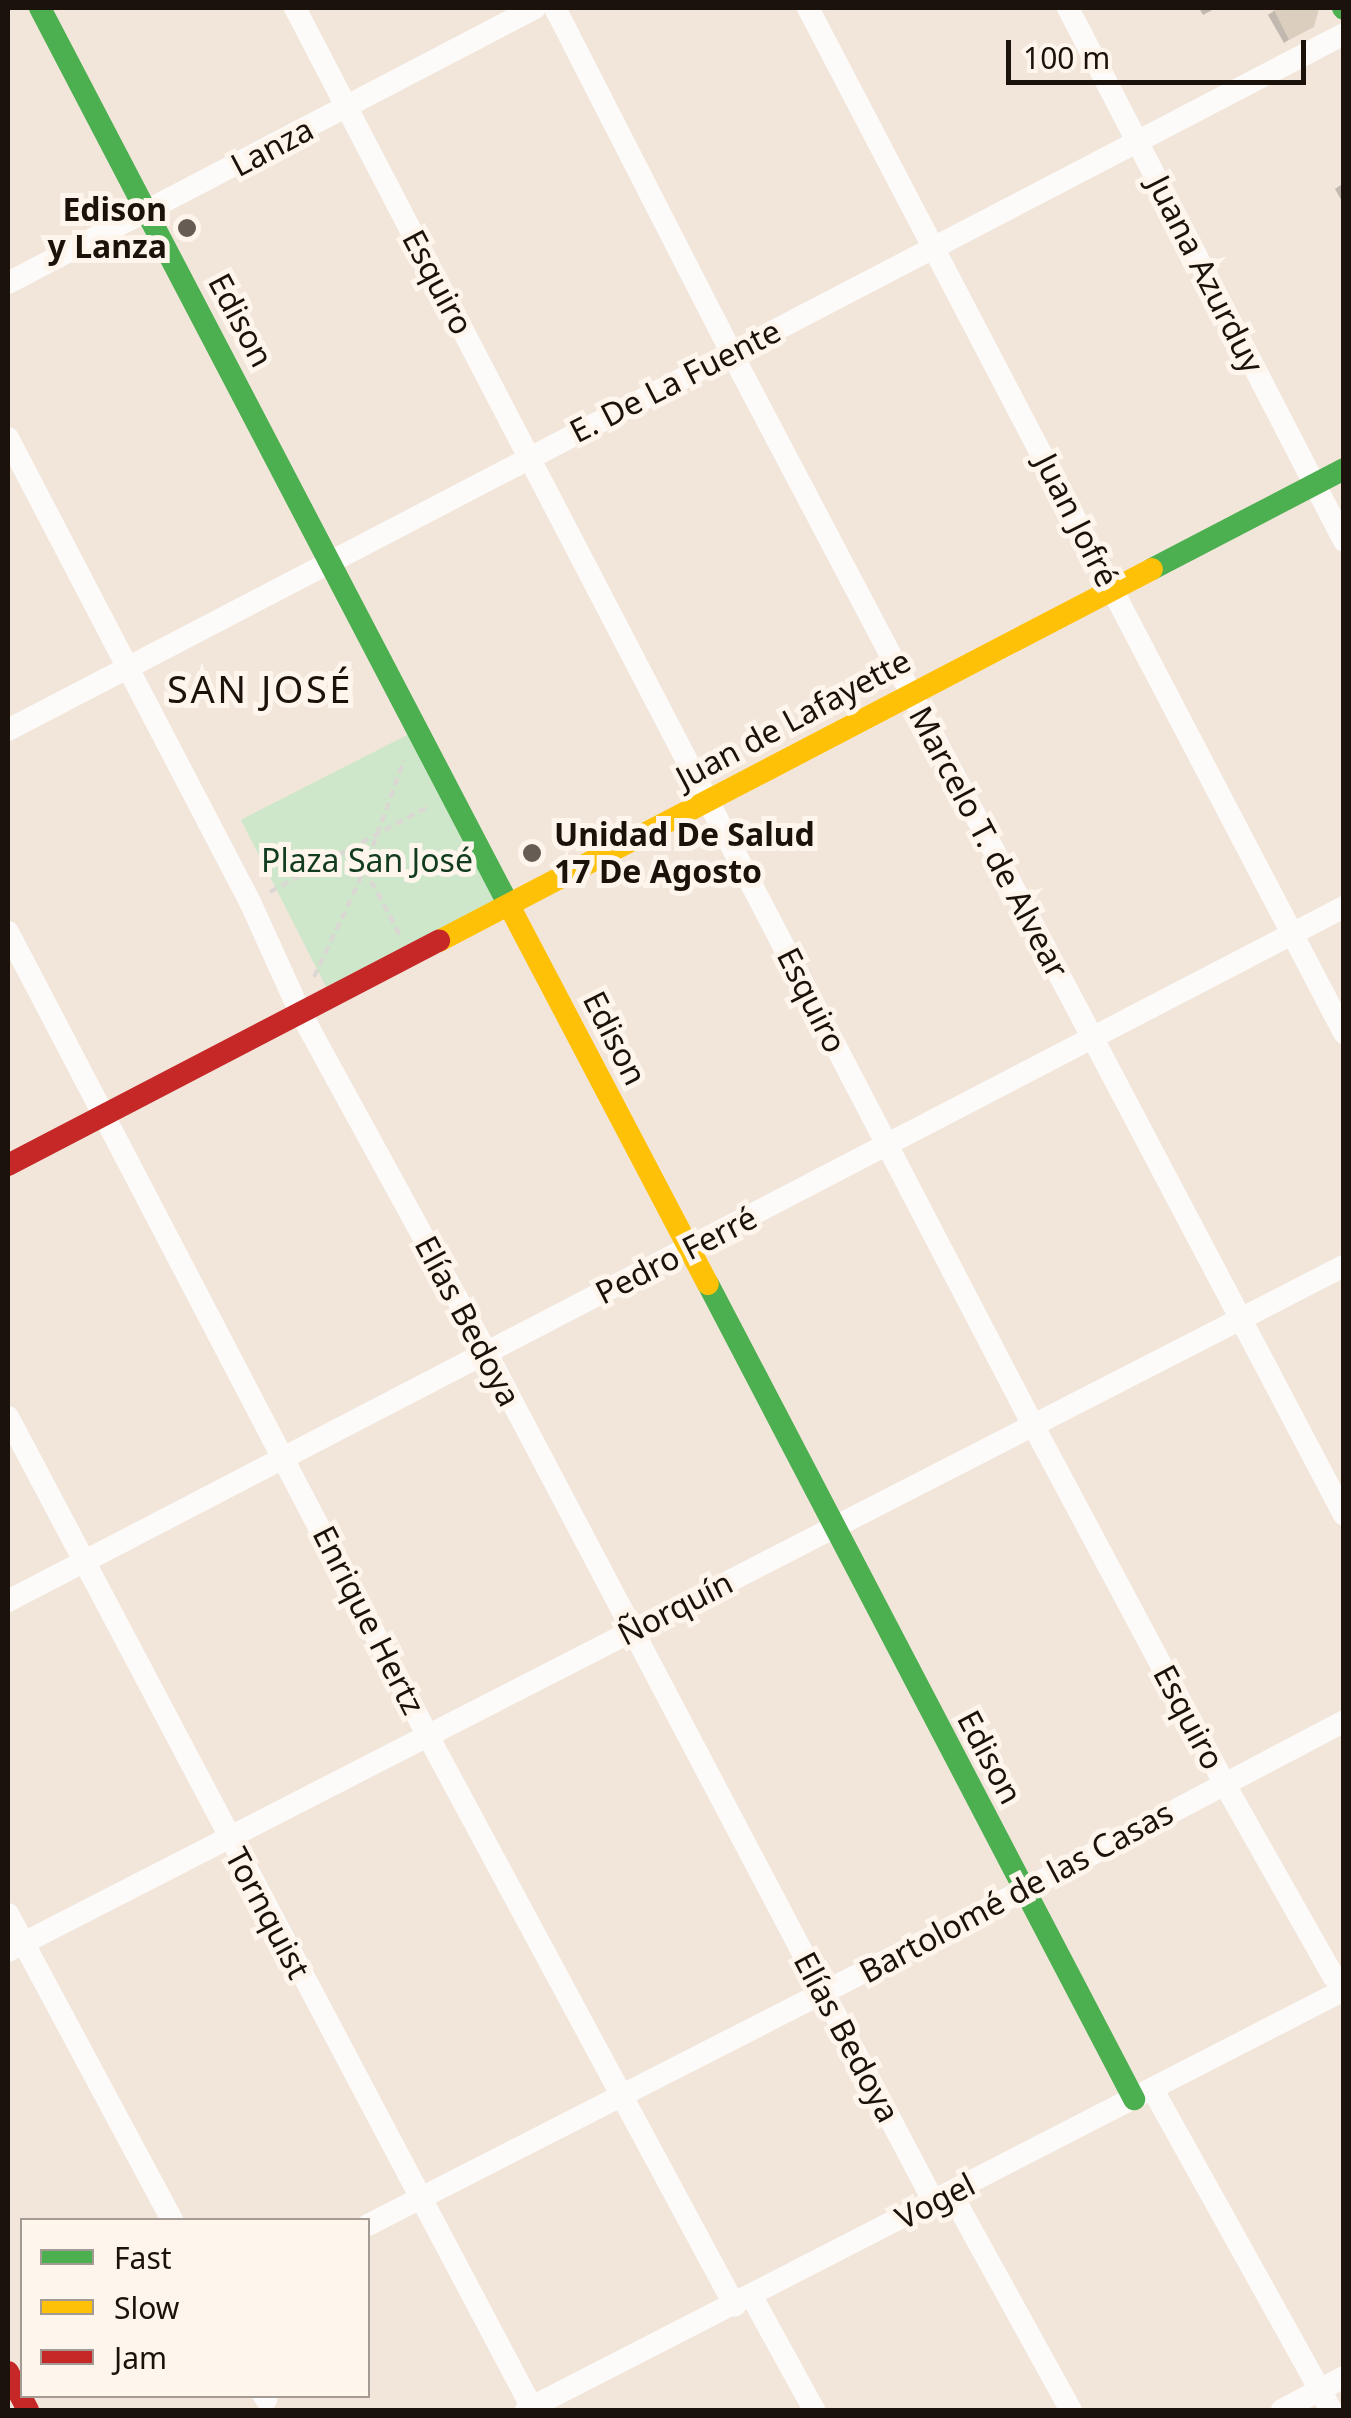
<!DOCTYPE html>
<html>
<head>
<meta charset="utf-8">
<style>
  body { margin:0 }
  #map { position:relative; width:1351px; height:2418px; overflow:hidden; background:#f2e6db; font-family:"Noto Sans",sans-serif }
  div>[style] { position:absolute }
  .green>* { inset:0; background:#cee7ca; transform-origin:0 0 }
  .shadow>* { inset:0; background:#0003 }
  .building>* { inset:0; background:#dccebf }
  .path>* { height:4px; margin-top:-2px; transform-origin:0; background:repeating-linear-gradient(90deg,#dbd7d3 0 8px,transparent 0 13px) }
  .street>* { height:22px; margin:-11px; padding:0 11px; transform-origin:11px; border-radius:11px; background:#fdfbfa }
  .fast>* { height:22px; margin:-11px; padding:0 11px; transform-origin:11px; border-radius:11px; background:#4caf50 }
  .slow>* { height:22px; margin:-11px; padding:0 11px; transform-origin:11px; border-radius:11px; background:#ffc107 }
  .jam>* { height:22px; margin:-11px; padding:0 11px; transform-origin:11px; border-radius:11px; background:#c62828 }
  .dots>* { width:28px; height:28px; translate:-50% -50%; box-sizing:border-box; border:5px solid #fef5ed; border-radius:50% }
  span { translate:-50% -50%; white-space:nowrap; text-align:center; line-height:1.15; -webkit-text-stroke:10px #fef5ed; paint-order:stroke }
  .street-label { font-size:32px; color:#1a120b }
  .poi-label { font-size:32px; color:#1a120b; font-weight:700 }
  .right { translate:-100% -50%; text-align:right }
  .left { translate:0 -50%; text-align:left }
  .park-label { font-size:32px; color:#113c20 }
  .quarter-label { font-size:38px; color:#1a120b; letter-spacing:2.5px }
  .frame { position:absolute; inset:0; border:10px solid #1a120b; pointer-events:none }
  .legend { position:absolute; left:20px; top:2218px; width:350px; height:180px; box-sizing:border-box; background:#fef5ed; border:2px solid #a39a93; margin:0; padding:12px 18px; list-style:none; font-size:30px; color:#1a120b }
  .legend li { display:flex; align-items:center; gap:20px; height:50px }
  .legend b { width:50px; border:2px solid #a39a93 }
  .scale { position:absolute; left:1006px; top:40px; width:300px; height:45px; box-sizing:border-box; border:5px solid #1a120b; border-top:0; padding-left:12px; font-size:30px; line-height:35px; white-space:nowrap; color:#1a120b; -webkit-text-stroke:8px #fef5ed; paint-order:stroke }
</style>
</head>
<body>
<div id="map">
  <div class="green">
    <i style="left:411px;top:733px;width:188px;height:191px;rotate:63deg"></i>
  </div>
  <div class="shadow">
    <i style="clip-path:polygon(1199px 8px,1216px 8px,1203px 15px)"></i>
    <i style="clip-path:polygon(1278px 8px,1316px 8px,1311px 25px,1284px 43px,1268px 15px)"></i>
    <i style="clip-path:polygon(1344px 183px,1344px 205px,1335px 189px)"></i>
  </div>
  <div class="building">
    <i style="clip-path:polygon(1273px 8px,1319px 8px,1314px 27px,1289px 40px)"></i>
  </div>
  <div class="path">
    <i style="left:353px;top:847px;width:100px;rotate:61.9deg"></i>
    <i style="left:373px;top:850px;width:95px;rotate:15.2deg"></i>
    <i style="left:270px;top:892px;width:181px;rotate:-28.4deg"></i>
    <i style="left:314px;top:977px;width:117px;rotate:-64.7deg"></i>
    <i style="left:364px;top:871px;width:118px;rotate:-70.2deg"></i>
  </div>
  <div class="street">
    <i style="left:295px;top:8px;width:1595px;rotate:62.49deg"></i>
    <i style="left:1032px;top:1423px;width:408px;rotate:61.9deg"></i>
    <i style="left:1224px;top:1783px;width:222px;rotate:60.5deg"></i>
    <i style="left:1333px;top:1976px;width:14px;rotate:39deg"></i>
    <i style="left:555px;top:8px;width:389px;rotate:62.9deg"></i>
    <i style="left:732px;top:354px;width:1312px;rotate:62.2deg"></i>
    <i style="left:808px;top:8px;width:1157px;rotate:62.39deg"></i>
    <i style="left:1068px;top:8px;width:600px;rotate:62.62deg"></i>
    <i style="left:8px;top:283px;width:594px;rotate:-27.56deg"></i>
    <i style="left:8px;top:438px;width:523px;rotate:62.46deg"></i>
    <i style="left:250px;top:902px;width:119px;rotate:65.6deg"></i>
    <i style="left:299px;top:1010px;width:390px;rotate:61.3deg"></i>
    <i style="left:486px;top:1352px;width:961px;rotate:62.21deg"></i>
    <i style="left:8px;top:730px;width:1506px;rotate:-27.52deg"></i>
    <i style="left:8px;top:932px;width:907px;rotate:62.42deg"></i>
    <i style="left:428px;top:1736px;width:647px;rotate:61.69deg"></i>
    <i style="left:8px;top:1417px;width:1121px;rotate:62.13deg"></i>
    <i style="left:8px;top:1601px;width:1506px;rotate:-27.45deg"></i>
    <i style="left:8px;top:1914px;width:347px;rotate:61.8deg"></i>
    <i style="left:8px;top:1951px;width:1501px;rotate:-27.15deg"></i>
    <i style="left:1153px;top:2090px;width:366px;rotate:60.9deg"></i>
    <i style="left:951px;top:2193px;width:248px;rotate:61.1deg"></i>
    <i style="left:368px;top:2225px;width:737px;rotate:-27.05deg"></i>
    <i style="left:1024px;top:1890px;width:362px;rotate:-27.8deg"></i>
    <i style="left:752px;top:2297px;width:129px;rotate:61.2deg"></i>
    <i style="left:264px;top:2396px;width:4px;rotate:56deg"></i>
    <i style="left:526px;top:2410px;width:920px;rotate:-27.18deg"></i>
    <i style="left:1282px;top:2410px;width:70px;rotate:-28deg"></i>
  </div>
  <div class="fast">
    <i style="left:40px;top:8px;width:1021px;rotate:62.41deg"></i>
    <i style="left:1343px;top:8px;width:1px;rotate:45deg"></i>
    <i style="left:1152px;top:569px;width:216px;rotate:-27.5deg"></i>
    <i style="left:708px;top:1284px;width:920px;rotate:62.4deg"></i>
  </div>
  <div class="slow">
    <i style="left:513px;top:913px;width:419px;rotate:62.3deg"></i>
    <i style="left:439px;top:941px;width:804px;rotate:-27.55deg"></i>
  </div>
  <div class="jam">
    <i style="left:8px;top:1165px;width:486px;rotate:-27.5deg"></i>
    <i style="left:8px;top:2372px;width:43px;rotate:62.2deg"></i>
  </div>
  <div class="dots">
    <i style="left:187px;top:228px;background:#665c54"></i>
    <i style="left:532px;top:853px;background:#665c54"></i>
  </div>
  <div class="street-label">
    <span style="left:272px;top:147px;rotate:-28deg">Lanza</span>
    <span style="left:1206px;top:274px;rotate:63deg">Juana Azurduy</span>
    <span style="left:438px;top:282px;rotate:62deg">Esquiro</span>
    <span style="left:241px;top:320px;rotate:62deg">Edison</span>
    <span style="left:675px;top:381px;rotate:-27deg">E. De La Fuente</span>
    <span style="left:1077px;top:520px;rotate:63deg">Juan Jofré</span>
    <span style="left:793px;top:719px;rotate:-28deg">Juan de Lafayette</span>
    <span style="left:989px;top:842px;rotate:62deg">Marcelo T. de Alvear</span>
    <span style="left:812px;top:1000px;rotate:63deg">Esquiro</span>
    <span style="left:615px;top:1038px;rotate:63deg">Edison</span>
    <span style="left:676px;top:1255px;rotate:-27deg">Pedro Ferré</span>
    <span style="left:468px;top:1321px;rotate:62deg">Elías Bedoya</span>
    <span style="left:675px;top:1608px;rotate:-27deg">Ñorquín</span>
    <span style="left:369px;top:1620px;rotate:63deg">Enrique Hertz</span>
    <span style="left:1189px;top:1717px;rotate:62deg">Esquiro</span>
    <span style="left:990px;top:1757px;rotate:62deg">Edison</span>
    <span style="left:1016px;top:1892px;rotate:-28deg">Bartolomé de las Casas</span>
    <span style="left:268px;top:1913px;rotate:62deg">Tornquist</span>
    <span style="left:847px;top:2037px;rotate:62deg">Elías Bedoya</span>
    <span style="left:935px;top:2201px;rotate:-27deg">Vogel</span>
  </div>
  <div class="poi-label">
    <span class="right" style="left:167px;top:228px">Edison<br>y Lanza</span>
    <span class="left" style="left:554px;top:853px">Unidad De Salud<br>17 De Agosto</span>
  </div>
  <div class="park-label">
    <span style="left:367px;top:860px">Plaza San José</span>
  </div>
  <div class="quarter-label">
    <span style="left:260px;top:689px">SAN JOSÉ</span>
  </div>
  <div class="frame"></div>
  <ul class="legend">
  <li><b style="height:12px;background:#4caf50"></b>Fast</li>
  <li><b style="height:12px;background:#ffc107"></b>Slow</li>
  <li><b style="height:12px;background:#c62828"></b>Jam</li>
  </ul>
  <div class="scale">100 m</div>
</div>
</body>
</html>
